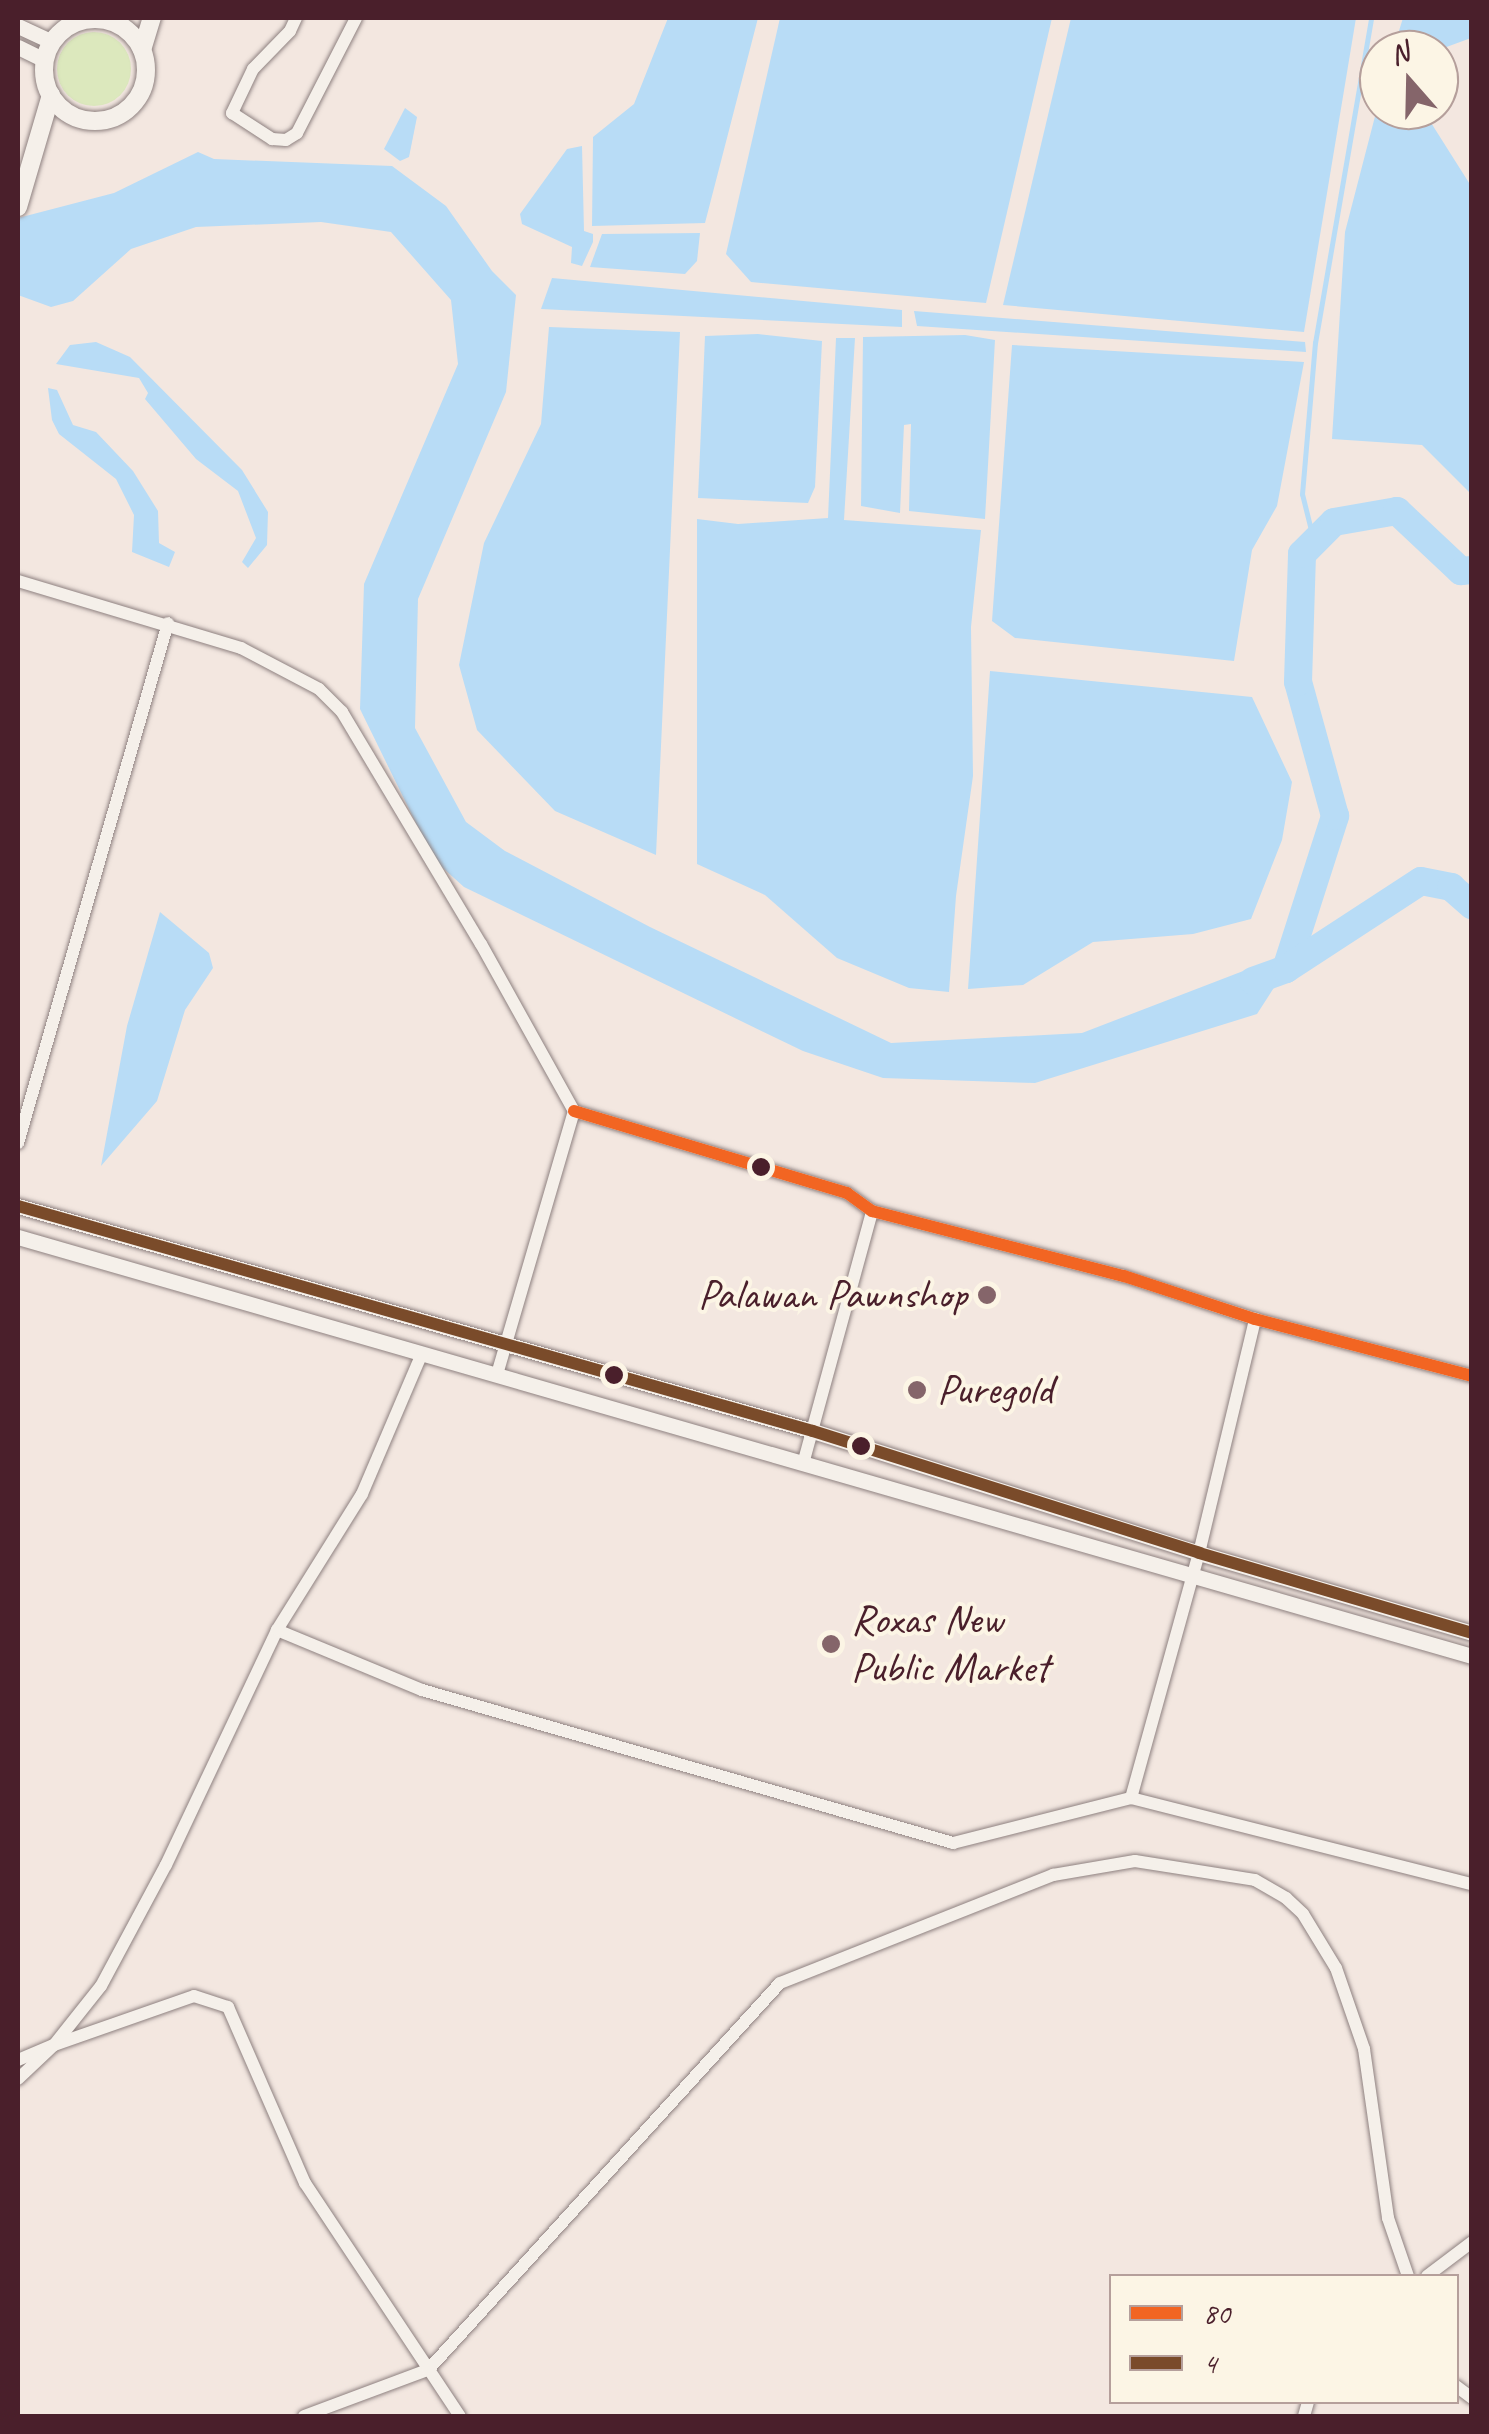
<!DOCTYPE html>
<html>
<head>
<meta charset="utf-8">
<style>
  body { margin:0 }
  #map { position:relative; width:1489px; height:2434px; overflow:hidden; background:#f3e7e0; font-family:Caveat,sans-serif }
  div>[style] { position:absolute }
  .green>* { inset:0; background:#dce8bd }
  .round { border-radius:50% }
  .water>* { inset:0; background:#b8dcf6 }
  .stream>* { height:5px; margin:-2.5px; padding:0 2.5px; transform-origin:2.5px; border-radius:2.5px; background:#b8dcf6 }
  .river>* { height:28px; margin:-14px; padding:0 14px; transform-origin:14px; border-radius:14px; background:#b8dcf6 }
  .roads { filter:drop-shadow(0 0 2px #8e8180) drop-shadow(0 0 2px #8e8180) }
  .minor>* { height:12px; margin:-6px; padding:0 6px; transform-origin:6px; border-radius:6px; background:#f5f0ea }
  .tertiary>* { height:15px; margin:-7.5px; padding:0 7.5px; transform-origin:7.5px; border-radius:7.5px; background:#f5f0ea }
  .secondary>* { height:18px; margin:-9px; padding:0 9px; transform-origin:9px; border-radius:9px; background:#f5f0ea }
  .secondary>.ring { margin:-9px; padding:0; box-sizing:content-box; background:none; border:18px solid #f5f0ea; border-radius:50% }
  .bus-1>* { height:12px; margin:-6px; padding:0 6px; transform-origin:6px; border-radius:6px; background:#f26522 }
  .bus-2>* { height:12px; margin:-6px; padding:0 6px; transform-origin:6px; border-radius:6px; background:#7a4b2a }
  .dots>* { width:28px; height:28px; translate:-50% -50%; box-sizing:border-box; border:5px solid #fcf5e5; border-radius:50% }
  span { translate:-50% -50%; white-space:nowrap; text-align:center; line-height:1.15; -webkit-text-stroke:8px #fcf5e5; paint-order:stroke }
  .poi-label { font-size:42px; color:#4a1f2b }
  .right { translate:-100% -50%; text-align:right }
  .left { translate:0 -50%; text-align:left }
  .frame { position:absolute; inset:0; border:20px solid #4a1f2b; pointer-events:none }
  .legend { position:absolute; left:1109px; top:2274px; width:350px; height:130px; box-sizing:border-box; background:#fcf5e5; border:2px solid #b59f9b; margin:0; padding:12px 18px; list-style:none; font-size:30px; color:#4a1f2b }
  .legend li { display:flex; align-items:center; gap:20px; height:50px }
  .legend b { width:50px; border:2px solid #b59f9b }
  .north { position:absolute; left:1359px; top:30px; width:100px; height:100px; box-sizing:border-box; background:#fcf5e5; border:2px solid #b59f9b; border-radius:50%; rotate:340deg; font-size:28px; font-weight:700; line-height:40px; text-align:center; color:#4a1f2b }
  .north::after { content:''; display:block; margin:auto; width:35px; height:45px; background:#85656a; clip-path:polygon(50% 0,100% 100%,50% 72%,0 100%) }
</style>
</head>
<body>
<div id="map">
  <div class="green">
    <i class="round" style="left:57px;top:32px;width:74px;height:74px"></i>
  </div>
  <div class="water">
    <i style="clip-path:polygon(668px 18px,758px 18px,705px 223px,592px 226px,593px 137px,634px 104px)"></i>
    <i style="clip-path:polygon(780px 18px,1052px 18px,986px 303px,751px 282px,726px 254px)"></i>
    <i style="clip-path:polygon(1071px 18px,1356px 18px,1304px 332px,1003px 305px)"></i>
    <i style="clip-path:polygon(1403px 18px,1471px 18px,1471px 38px,1441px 49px,1439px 57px,1439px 50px,1393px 50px)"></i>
    <i style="clip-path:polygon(1379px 101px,1379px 110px,1429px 110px,1428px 118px,1471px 186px,1471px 494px,1422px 445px,1332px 439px,1345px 232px)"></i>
    <i style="clip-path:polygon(405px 108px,417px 117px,409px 157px,400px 161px,384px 149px)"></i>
    <i style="clip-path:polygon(582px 146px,584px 231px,593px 234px,593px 242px,582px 266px,571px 263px,572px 247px,522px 224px,520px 214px,567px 149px)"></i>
    <i style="clip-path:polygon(198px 152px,214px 159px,392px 166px,446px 206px,492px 271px,516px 295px,506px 392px,418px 599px,415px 728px,466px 822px,505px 851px,650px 927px,891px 1043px,1082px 1033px,1251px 968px,1286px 969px,1257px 1014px,1035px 1083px,883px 1078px,803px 1051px,464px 887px,434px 860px,360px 709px,364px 584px,458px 364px,451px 300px,391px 232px,321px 222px,196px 227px,131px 249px,73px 301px,51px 307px,18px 295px,18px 218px,114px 193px)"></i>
    <i style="clip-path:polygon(700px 233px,697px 261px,685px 274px,590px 267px,602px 234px)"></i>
    <i style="clip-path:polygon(552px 278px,902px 310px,902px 327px,541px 309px)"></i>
    <i style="clip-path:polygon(914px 311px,1305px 342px,1306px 352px,917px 326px)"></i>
    <i style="clip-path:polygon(549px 327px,680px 332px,656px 855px,555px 811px,477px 730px,459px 665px,484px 543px,541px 424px)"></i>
    <i style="clip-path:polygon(758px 334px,822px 341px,815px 487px,808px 503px,698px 498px,705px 336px)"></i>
    <i style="clip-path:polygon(965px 335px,995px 340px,985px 519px,909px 511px,911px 424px,904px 425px,900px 513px,861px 506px,863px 337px)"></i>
    <i style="clip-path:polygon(836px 338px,855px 338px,844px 520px,981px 530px,971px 627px,973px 776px,956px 896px,949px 992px,909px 988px,837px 958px,765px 895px,697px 864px,697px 519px,738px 524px,828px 518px)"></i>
    <i style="clip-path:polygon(96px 342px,130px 357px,242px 470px,268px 512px,267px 545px,248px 568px,242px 562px,256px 538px,238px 491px,196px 459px,145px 399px,148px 393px,139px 378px,56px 364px,70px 345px)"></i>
    <i style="clip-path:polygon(1012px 345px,1304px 362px,1277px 506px,1252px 550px,1234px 661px,1015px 638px,992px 621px)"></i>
    <i style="clip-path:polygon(48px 388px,57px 390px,73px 425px,96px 432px,133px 471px,158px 511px,159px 543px,175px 552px,169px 567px,132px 552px,134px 515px,116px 479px,59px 434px,52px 420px)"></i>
    <i style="clip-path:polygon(990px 671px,1252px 697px,1292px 782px,1282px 840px,1251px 919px,1193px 934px,1093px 942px,1023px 985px,968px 989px)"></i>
    <i style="clip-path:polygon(160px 912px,209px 953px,213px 968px,185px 1010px,157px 1101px,101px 1166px,127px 1026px)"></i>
  </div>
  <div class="stream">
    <i style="left:1314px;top:542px;width:49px;rotate:-104deg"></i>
    <i style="left:1302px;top:494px;width:152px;rotate:-85.1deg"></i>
    <i style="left:1315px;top:343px;width:330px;rotate:-80.2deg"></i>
  </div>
  <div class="river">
    <i style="left:1286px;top:969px;width:161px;rotate:-72.2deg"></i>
    <i style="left:1335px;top:816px;width:139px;rotate:-105.4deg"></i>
    <i style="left:1298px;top:682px;width:128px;rotate:-88.2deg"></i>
    <i style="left:1302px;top:554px;width:45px;rotate:-45deg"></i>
    <i style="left:1334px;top:522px;width:64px;rotate:-9.9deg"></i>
    <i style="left:1397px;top:511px;width:88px;rotate:43.2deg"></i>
    <i style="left:1461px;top:571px;width:11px;rotate:-5deg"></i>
    <i style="left:1253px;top:981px;width:35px;rotate:-20deg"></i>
    <i style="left:1286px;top:969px;width:161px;rotate:-33.1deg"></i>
    <i style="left:1421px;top:881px;width:31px;rotate:11deg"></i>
    <i style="left:1451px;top:887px;width:28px;rotate:41deg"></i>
  </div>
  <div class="roads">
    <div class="minor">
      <i style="left:296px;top:18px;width:14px;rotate:115deg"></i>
      <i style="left:290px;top:31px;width:53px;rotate:134.2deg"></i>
      <i style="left:253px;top:69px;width:49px;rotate:115.5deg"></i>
      <i style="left:232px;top:113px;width:48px;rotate:33deg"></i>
      <i style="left:272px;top:139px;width:14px;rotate:4deg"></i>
      <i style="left:286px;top:140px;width:13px;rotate:-32deg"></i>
      <i style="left:297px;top:133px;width:129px;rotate:-62.8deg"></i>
      <i style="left:18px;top:581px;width:233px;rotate:16.7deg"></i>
      <i style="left:241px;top:648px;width:88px;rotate:27.7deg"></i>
      <i style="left:319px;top:689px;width:33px;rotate:45deg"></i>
      <i style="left:342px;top:712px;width:270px;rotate:59.1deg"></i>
      <i style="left:481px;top:944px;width:191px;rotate:60.9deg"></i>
      <i style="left:574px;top:1111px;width:275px;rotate:106.3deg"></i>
      <i style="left:574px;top:1111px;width:285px;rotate:16.7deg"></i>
      <i style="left:847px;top:1193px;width:31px;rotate:36deg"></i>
      <i style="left:872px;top:1211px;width:260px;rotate:14.5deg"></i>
      <i style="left:1124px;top:1276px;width:138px;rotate:18.2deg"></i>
      <i style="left:1255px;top:1319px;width:224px;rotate:14.7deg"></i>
      <i style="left:18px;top:1143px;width:541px;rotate:-73.91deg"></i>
      <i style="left:803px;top:1464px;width:262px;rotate:-74.7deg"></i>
      <i style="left:277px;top:1630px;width:157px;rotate:22.5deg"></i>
      <i style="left:422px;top:1690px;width:553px;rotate:16.07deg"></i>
      <i style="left:953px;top:1843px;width:184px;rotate:-14.2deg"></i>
      <i style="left:1131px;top:1798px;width:352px;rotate:14.2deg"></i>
      <i style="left:1131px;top:1798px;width:254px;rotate:-74.5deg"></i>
      <i style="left:1199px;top:1553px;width:241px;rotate:-76.5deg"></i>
      <i style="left:18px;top:2060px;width:39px;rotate:-23deg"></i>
      <i style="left:54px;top:2045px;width:75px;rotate:-51.5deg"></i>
      <i style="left:101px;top:1986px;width:137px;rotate:-61.8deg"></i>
      <i style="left:166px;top:1865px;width:260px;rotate:-64.7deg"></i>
      <i style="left:277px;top:1630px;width:160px;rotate:-58deg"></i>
      <i style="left:362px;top:1494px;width:153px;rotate:-66.9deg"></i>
      <i style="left:18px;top:2079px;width:50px;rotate:-43.4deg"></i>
      <i style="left:54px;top:2045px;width:148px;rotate:-19.3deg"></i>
      <i style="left:194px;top:1996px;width:36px;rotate:18deg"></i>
      <i style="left:228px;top:2007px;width:192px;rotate:66.4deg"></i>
      <i style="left:305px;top:2183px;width:280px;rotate:56.4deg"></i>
      <i style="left:1427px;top:2276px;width:56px;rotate:-37.1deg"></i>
      <i style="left:1456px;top:2386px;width:20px;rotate:37deg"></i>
      <i style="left:304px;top:2416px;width:132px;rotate:-20.4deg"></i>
      <i style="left:428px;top:2370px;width:523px;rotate:-47.71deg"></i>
      <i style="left:780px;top:1983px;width:294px;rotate:-21.6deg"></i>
      <i style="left:1053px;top:1875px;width:83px;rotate:-9.7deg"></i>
      <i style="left:1135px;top:1861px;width:121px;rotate:9deg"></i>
      <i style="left:1255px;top:1880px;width:36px;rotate:30deg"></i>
      <i style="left:1286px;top:1898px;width:23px;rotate:43deg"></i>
      <i style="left:1303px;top:1914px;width:63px;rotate:58.6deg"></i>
      <i style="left:1336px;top:1968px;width:86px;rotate:70.9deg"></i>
      <i style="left:1364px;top:2049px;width:171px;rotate:81.9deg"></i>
      <i style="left:1388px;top:2218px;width:61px;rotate:71deg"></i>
      <i style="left:1304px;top:2416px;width:15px;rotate:-74deg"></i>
    </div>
    <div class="tertiary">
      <i style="left:18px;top:26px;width:38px;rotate:25deg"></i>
      <i style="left:18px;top:47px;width:30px;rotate:26deg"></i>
      <i style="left:18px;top:1206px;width:826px;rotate:15.8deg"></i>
      <i style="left:813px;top:1431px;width:405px;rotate:17.5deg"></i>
      <i style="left:1199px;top:1553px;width:284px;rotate:16.3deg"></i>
      <i style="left:18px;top:1237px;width:1513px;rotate:16.08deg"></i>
    </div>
    <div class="secondary">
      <i class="ring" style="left:44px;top:19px;width:84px;height:84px"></i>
      <i style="left:142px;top:50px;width:34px;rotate:-73deg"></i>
      <i style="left:18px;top:207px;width:117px;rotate:-73.6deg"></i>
    </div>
  </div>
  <div class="bus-1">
    <i style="left:574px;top:1111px;width:285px;rotate:16.7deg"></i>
    <i style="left:847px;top:1193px;width:31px;rotate:36deg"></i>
    <i style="left:872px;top:1211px;width:260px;rotate:14.5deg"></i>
    <i style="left:1124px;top:1276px;width:138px;rotate:18.2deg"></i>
    <i style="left:1255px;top:1319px;width:224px;rotate:14.7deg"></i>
  </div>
  <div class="bus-2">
    <i style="left:18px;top:1206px;width:826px;rotate:15.8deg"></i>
    <i style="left:813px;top:1431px;width:405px;rotate:17.5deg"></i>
    <i style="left:1199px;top:1553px;width:284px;rotate:16.3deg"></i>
  </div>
  <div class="dots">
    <i style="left:761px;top:1167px;background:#4a1f2b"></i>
    <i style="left:987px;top:1295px;background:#85656a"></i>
    <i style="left:614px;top:1375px;background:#4a1f2b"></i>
    <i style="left:917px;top:1390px;background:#85656a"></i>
    <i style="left:861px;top:1446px;background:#4a1f2b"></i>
    <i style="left:831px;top:1644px;background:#85656a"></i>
  </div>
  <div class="poi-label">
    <span class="right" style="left:967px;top:1295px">Palawan Pawnshop</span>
    <span class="left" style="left:937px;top:1390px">Puregold</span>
    <span class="left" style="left:851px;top:1644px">Roxas New<br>Public Market</span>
  </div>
  <div class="frame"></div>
  <ul class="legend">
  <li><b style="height:12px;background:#f26522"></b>80</li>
  <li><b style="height:12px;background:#7a4b2a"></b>4</li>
  </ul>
  <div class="north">N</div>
</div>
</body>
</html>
